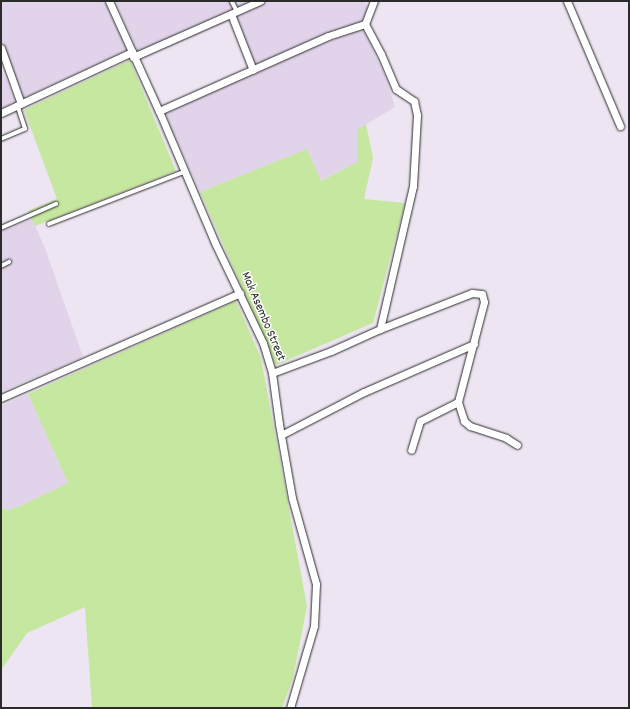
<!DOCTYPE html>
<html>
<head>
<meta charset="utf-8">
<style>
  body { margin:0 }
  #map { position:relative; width:630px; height:709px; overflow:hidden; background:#ede5f2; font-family:Dekko,sans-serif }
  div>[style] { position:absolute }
  .built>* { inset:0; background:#e1d3e9 }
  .green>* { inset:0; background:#c6e79f }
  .roads { filter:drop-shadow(0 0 1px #2b2b2b) drop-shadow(0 0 1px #2b2b2b) }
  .service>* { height:3.5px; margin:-1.75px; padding:0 1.75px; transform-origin:1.75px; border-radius:1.75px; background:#fff }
  .minor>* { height:7px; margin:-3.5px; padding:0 3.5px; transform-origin:3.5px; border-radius:3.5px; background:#fff }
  span { translate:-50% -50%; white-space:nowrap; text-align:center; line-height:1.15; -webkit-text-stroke:3px #fff; paint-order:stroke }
  .street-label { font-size:13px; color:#2b2b2b }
  .frame { position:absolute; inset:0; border:2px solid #2b2b2b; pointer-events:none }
</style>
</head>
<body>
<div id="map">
  <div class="built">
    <i style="clip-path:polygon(1px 1px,105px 1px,128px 50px,23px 98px,1px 43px)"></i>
    <i style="clip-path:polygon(115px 1px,365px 1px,368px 8px,362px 21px,254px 65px,236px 18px,141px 59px)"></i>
    <i style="clip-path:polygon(363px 29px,386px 78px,395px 107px,357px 130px,357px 162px,320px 181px,307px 149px,200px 192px,165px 113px,303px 51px)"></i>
    <i style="clip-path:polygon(1px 68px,15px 101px,1px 108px)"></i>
    <i style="clip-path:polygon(32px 219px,45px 248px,83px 357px,1px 392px,1px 232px)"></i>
    <i style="clip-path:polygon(28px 394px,68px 483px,20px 506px,8px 510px,1px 508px,1px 406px)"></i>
  </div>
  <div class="green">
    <i style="clip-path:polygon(130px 60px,176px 171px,35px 226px,28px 211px,57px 199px,24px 110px)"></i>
    <i style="clip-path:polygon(366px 124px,373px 158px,364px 199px,405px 203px,373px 323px,276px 365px,200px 192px,307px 149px,321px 181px,357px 162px,357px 130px)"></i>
    <i style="clip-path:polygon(236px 301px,261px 358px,307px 606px,293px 678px,282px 708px,92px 708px,85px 607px,27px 633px,1px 670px,1px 508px,8px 510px,20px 506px,68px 483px,28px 394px)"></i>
  </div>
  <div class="roads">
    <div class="service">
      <i style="left:232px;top:1px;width:11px;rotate:63deg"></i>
      <i style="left:1px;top:139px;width:26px;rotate:-23deg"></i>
      <i style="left:25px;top:129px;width:25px;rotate:-108deg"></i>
      <i style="left:49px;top:224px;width:145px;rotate:-21.1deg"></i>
      <i style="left:1px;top:228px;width:60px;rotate:-23.6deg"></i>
      <i style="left:1px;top:266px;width:9px;rotate:-27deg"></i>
    </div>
    <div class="minor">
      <i style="left:109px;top:1px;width:121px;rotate:65.6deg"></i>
      <i style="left:159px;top:111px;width:143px;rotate:67deg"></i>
      <i style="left:215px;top:243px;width:111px;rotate:64.4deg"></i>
      <i style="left:263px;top:343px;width:31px;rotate:73deg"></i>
      <i style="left:272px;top:373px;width:51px;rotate:82.2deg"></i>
      <i style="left:279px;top:424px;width:75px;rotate:80deg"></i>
      <i style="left:292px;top:498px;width:89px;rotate:74.4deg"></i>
      <i style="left:316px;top:584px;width:42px;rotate:92.7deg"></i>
      <i style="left:314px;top:626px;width:85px;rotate:106.3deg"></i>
      <i style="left:567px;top:1px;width:136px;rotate:67deg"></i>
      <i style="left:231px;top:14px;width:60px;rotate:68.6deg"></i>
      <i style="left:365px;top:24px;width:34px;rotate:62deg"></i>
      <i style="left:381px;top:54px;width:38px;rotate:67deg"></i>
      <i style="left:396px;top:89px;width:22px;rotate:34deg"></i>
      <i style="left:414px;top:101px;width:14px;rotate:78deg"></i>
      <i style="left:417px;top:115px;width:71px;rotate:93.2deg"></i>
      <i style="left:413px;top:186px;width:147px;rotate:103deg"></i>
      <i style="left:1px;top:48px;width:59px;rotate:70.3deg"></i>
      <i style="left:133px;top:57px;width:139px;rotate:-23.8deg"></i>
      <i style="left:159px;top:111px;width:185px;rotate:-23.9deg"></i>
      <i style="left:328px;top:36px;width:39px;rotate:-18deg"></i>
      <i style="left:365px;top:24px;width:25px;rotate:-69deg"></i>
      <i style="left:1px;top:113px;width:145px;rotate:-25deg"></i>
      <i style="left:272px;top:373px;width:63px;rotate:-20.4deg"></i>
      <i style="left:331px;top:351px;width:54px;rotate:-24.2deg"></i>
      <i style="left:380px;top:329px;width:99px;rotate:-21.4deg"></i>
      <i style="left:472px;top:293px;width:10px;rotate:6deg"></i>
      <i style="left:482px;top:294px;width:8px;rotate:76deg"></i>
      <i style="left:484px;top:302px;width:103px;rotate:104.6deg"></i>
      <i style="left:458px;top:402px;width:42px;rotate:153.4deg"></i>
      <i style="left:420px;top:421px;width:30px;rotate:107deg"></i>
      <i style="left:1px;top:398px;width:261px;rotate:-23.7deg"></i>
      <i style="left:458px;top:402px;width:20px;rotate:72deg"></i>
      <i style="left:464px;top:421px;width:8px;rotate:40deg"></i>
      <i style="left:470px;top:426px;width:38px;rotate:18deg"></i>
      <i style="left:506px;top:438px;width:13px;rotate:32deg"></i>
      <i style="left:281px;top:435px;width:93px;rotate:-27.4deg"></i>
      <i style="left:364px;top:392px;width:120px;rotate:-23.6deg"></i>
    </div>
  </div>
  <div class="street-label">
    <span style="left:262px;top:317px;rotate:67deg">Mak Asembo Street</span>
  </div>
  <div class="frame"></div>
</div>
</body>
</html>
